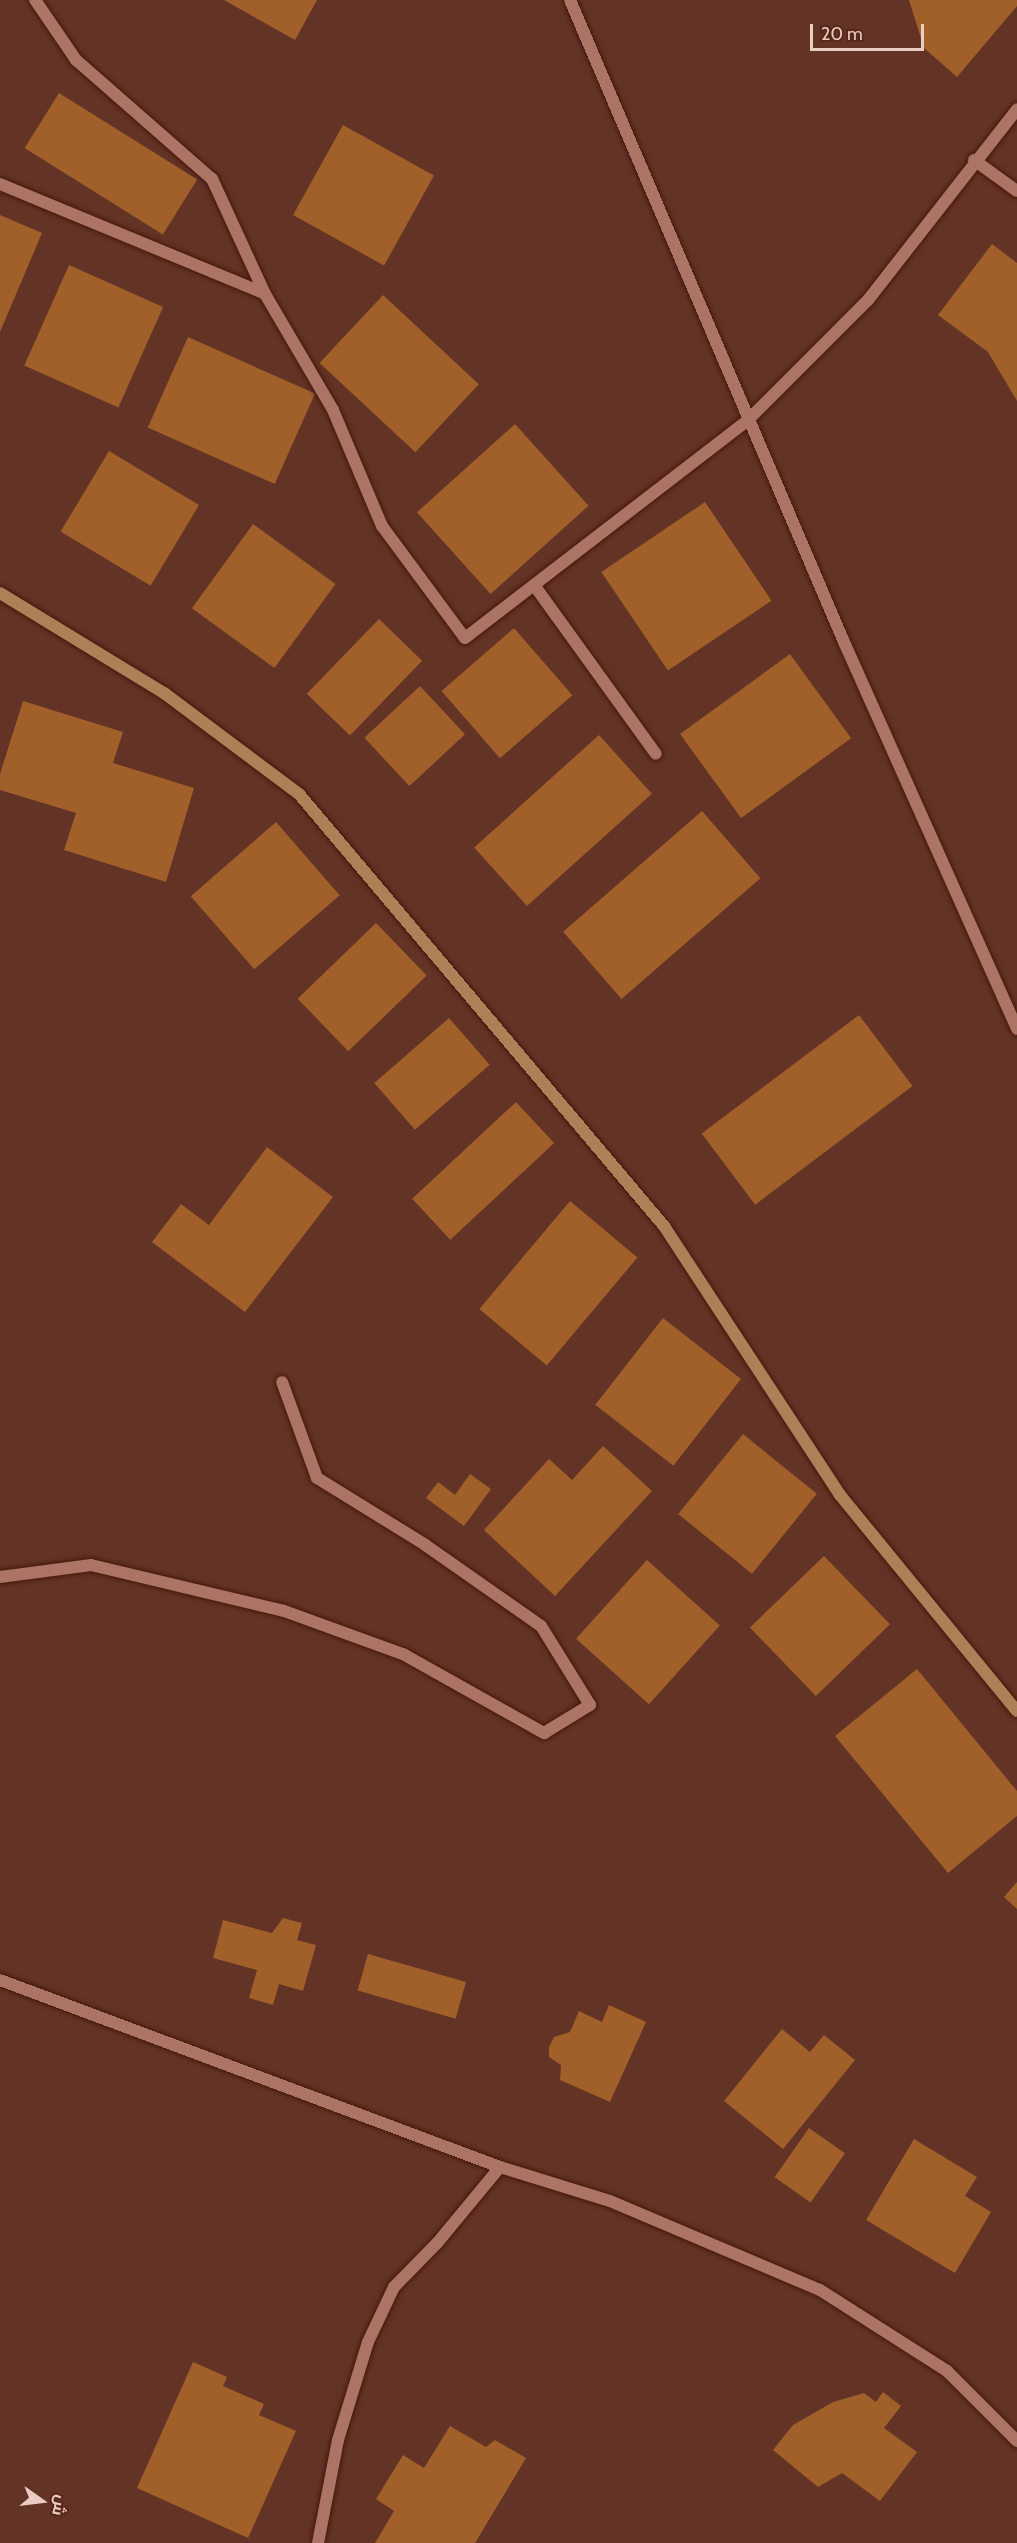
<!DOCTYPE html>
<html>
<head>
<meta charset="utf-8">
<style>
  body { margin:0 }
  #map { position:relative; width:1017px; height:2543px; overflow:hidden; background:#633325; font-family:Cabin,Cairo,sans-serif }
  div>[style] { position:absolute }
  .building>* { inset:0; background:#a15f2a; transform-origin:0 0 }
  .roads { filter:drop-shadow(0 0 2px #45180b) drop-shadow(0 0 2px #45180b) }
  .street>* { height:12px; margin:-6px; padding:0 6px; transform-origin:6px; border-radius:6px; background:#ab7465 }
  .secondary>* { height:12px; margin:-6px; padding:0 6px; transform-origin:6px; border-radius:6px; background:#ad8058 }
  span { translate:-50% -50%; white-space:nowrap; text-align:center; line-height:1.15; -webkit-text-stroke:4.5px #57281b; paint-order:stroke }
  .north { position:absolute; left:12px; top:2471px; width:60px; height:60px; -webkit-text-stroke:4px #57281b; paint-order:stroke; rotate:104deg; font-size:16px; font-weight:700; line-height:24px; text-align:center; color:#ebccc3 }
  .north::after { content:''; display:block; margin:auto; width:21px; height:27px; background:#ebccc3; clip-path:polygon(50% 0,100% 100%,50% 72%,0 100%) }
  .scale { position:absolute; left:810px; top:24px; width:114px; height:27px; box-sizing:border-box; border:3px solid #ebccc3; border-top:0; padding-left:8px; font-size:18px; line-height:21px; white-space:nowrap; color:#ebccc3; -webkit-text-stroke:4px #57281b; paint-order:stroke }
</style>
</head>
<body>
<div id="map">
  <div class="building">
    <i style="clip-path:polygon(224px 0,317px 0,295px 40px)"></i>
    <i style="clip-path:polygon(909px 0,1017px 0,1017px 6px,957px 77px,924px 48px)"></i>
    <i style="left:59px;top:93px;width:163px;height:65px;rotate:32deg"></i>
    <i style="left:343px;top:125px;width:104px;height:103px;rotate:29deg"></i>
    <i style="clip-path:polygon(0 215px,42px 233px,0 332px)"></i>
    <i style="clip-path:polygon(992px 244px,1017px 263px,1017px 401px,988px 352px,938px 315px)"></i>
    <i style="left:69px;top:265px;width:103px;height:110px;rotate:24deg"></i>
    <i style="left:383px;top:295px;width:131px;height:93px;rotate:43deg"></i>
    <i style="left:188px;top:337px;width:139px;height:99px;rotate:24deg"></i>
    <i style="left:515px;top:424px;width:110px;height:132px;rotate:48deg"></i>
    <i style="left:109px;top:451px;width:105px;height:94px;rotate:31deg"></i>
    <i style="left:705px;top:502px;width:119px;height:125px;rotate:56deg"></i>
    <i style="left:253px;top:524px;width:102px;height:104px;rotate:36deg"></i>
    <i style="left:379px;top:619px;width:60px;height:104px;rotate:44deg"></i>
    <i style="left:514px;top:628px;width:89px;height:96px;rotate:49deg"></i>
    <i style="left:790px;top:654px;width:104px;height:136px;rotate:54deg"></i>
    <i style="left:420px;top:686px;width:66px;height:76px;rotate:47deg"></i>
    <i style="clip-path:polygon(23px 701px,123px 732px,113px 763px,194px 788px,166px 882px,64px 850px,76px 813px,0 790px,0 774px)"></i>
    <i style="left:599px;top:735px;width:79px;height:168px;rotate:48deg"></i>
    <i style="left:702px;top:811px;width:89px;height:184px;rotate:49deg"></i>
    <i style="left:276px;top:822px;width:97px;height:113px;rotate:49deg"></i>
    <i style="left:376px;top:923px;width:73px;height:109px;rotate:46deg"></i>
    <i style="left:859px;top:1015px;width:89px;height:197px;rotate:53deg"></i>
    <i style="left:449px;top:1018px;width:62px;height:99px;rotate:49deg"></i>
    <i style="left:516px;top:1102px;width:56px;height:142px;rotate:47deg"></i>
    <i style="clip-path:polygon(267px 1147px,333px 1197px,245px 1312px,152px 1242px,181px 1204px,209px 1225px)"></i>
    <i style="left:570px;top:1201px;width:88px;height:141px;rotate:40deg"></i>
    <i style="left:663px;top:1318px;width:99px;height:110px;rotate:38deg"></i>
    <i style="left:743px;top:1434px;width:95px;height:103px;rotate:39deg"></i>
    <i style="clip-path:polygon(603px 1446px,652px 1491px,555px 1596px,484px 1530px,549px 1459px,572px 1480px)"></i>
    <i style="clip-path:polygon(470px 1474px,491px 1489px,464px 1526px,426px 1498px,438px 1482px,455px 1495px)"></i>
    <i style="left:824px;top:1556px;width:95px;height:103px;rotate:46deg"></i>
    <i style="left:647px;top:1560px;width:98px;height:106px;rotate:42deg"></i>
    <i style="clip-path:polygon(917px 1669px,1017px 1791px,1017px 1816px,948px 1873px,835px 1736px)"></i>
    <i style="clip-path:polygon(1017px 1882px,1017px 1909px,1004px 1897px)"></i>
    <i style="clip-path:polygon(283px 1918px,302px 1923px,297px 1940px,316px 1945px,303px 1991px,279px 1984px,273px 2005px,249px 1998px,257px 1970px,213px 1958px,223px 1920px,272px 1933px)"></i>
    <i style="left:368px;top:1954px;width:102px;height:38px;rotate:16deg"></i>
    <i style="clip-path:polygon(609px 2005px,646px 2022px,610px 2102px,560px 2080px,561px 2065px,549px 2057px,549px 2047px,554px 2037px,570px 2032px,579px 2011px,602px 2022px)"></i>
    <i style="clip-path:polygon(782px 2029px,810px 2052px,824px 2035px,855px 2060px,783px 2149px,724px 2101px)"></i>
    <i style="left:809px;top:2128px;width:44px;height:60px;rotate:35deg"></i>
    <i style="clip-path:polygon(914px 2139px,977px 2177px,965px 2196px,991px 2212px,955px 2273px,866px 2220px)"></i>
    <i style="clip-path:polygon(193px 2362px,227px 2377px,223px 2386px,264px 2404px,259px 2415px,296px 2431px,248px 2538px,137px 2488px)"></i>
    <i style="clip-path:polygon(883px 2392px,901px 2406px,884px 2428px,917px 2452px,880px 2501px,842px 2473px,818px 2487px,773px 2450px,793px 2425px,833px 2402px,864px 2393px,876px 2402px)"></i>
    <i style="clip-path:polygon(450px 2426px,486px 2447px,495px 2440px,526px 2458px,475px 2543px,375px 2543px,394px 2511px,376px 2499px,403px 2455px,424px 2468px)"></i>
  </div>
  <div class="roads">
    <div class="street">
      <i style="left:570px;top:0;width:698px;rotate:66.89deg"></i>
      <i style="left:844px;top:642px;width:424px;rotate:65.9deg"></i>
      <i style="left:974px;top:160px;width:53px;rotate:35.8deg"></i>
      <i style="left:0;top:184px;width:287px;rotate:22.5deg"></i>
      <i style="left:265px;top:294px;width:127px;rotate:-114.7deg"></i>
      <i style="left:212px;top:179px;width:181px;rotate:-138.8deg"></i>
      <i style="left:76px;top:60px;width:73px;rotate:-124.3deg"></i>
      <i style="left:265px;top:294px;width:134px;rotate:59.6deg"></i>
      <i style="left:333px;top:410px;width:126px;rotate:67.1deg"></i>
      <i style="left:382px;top:526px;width:139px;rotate:53.5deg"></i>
      <i style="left:465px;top:638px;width:357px;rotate:-37.6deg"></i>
      <i style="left:748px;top:420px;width:170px;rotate:-45deg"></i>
      <i style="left:868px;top:300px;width:242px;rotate:-52deg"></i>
      <i style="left:534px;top:585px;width:208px;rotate:54.2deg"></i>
      <i style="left:0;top:1577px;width:92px;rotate:-7.5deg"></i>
      <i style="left:91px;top:1565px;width:198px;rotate:13.4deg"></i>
      <i style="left:284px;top:1611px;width:127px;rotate:19.9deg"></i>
      <i style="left:403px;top:1654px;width:162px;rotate:29.3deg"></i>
      <i style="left:544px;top:1733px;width:54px;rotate:-31.3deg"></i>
      <i style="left:590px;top:1705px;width:93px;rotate:-121.8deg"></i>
      <i style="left:541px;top:1626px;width:143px;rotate:-145deg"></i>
      <i style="left:424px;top:1544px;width:126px;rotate:-148.3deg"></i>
      <i style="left:317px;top:1478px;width:102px;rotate:-110deg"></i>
      <i style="left:0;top:1980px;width:534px;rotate:20.51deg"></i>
      <i style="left:318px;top:2543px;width:105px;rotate:-79deg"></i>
      <i style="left:338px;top:2440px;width:102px;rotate:-73deg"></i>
      <i style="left:368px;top:2342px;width:61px;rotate:-64.7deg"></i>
      <i style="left:394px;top:2287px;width:63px;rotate:-45.6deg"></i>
      <i style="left:438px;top:2242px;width:97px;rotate:-50.4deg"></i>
      <i style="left:500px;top:2167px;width:115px;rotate:17.2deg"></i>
      <i style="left:610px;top:2201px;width:228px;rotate:23deg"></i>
      <i style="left:820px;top:2290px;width:151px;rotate:32.5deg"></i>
      <i style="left:947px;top:2371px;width:99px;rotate:45deg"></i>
    </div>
    <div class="secondary">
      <i style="left:0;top:593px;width:192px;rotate:31.4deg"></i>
      <i style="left:164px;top:693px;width:169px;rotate:36.8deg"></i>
      <i style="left:299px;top:794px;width:566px;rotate:49.81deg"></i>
      <i style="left:664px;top:1226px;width:321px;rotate:56.8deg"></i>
      <i style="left:840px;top:1495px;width:279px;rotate:50.7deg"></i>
    </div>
  </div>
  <div class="north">ش</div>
  <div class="scale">20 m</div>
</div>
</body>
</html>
